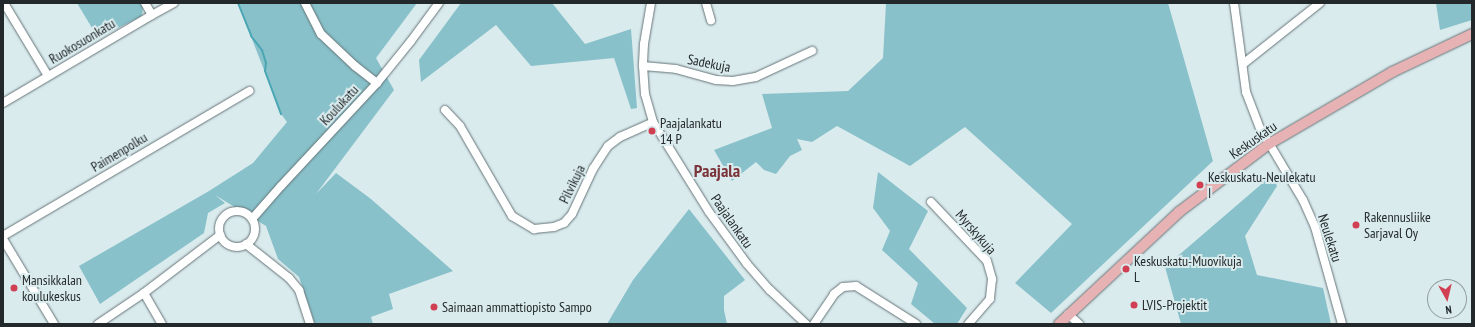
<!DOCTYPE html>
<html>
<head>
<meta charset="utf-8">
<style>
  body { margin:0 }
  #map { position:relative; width:1475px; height:327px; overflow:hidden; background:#daebee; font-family:"PT Sans Narrow",sans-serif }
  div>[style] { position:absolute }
  .green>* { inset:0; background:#88c1ca }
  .stream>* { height:2px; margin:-1px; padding:0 1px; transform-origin:1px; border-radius:1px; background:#4ba6b4 }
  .roads { filter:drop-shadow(0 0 1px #657477) drop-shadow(0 0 1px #657477) }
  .minor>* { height:8px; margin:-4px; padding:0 4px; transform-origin:4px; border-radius:4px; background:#fff }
  .minor>.ring { margin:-4px; padding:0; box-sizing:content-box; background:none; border:8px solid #fff; border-radius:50% }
  .major>* { height:10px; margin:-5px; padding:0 5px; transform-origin:5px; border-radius:5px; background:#e6b2b4 }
  .dots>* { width:11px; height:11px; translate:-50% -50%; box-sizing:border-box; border:2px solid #daebee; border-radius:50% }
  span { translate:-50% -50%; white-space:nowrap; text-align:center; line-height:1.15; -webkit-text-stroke:4px #daebee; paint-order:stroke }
  .street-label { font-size:14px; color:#23292a }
  .poi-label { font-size:14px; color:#23292a }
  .left { translate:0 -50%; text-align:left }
  .district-label { font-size:18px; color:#7b3439; font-weight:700 }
  .frame { position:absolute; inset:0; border:4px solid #23292a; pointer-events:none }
  .north { position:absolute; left:1427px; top:279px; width:40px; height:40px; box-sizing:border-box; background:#daebee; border:1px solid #919da0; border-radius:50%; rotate:172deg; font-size:11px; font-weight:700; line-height:16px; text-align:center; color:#23292a }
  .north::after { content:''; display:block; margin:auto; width:14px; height:18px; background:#d14052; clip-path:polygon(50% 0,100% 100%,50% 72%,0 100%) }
</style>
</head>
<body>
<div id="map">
  <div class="green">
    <i style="clip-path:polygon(77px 3px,140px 3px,143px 7px,142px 16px,98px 38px)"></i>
    <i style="clip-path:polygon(238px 3px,417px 3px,376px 58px,394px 90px,316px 194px,336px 173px,371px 199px,453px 271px,389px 294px,393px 309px,371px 317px,373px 324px,315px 324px,299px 277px,278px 259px,266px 226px,215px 195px,225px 203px,208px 213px,204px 233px,100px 304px,79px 266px,209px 191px,253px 163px,287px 122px,281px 114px)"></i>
    <i style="clip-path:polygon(461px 3px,552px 3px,585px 44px,631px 29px,637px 108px,631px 109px,614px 58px,531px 66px,496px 25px,421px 82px,419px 60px)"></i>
    <i style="clip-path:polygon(886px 3px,1168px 3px,1213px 161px,1051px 313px,1015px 283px,1072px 224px,965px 127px,910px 166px,837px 126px,812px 142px,797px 139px,802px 150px,790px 156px,776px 174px,764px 170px,756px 162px,732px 181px,714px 150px,772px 128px,762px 94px,848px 91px,883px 58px)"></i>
    <i style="clip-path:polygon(1436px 3px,1472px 3px,1472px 20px,1440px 30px)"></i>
    <i style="clip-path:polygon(878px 172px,928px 211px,909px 249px,967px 308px,957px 324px,935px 324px,911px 304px,918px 283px,882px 250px,890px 231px,873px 208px)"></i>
    <i style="clip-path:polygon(1272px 175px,1277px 186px,1245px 236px,1257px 275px,1323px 288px,1331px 324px,1181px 324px,1165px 267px)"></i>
    <i style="clip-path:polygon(689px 209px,745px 280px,724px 296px,724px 310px,727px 324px,607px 324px,633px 280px)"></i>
  </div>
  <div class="stream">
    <i style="left:238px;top:3px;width:35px;rotate:68deg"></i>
    <i style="left:251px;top:36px;width:18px;rotate:52deg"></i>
    <i style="left:262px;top:50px;width:14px;rotate:73deg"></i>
    <i style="left:266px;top:63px;width:8px;rotate:97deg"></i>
    <i style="left:265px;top:71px;width:46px;rotate:69.6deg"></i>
  </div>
  <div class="roads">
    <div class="minor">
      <i style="left:4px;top:3px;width:85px;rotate:58.9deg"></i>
      <i style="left:145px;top:3px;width:14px;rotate:60deg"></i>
      <i style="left:305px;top:3px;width:35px;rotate:63deg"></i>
      <i style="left:321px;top:34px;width:47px;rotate:43.3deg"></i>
      <i style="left:355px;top:66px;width:28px;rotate:38deg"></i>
      <i style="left:651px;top:3px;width:42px;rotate:99.7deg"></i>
      <i style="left:644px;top:44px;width:22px;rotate:93deg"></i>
      <i style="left:643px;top:66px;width:28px;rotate:86deg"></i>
      <i style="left:645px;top:94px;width:29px;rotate:74deg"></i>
      <i style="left:653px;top:122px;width:106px;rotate:58.1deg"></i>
      <i style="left:709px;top:212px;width:64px;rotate:53.8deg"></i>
      <i style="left:747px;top:264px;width:35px;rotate:49deg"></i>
      <i style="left:770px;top:290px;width:50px;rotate:43.4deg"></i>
      <i style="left:706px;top:3px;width:18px;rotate:74deg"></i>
      <i style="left:1234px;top:3px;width:90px;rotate:82.3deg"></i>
      <i style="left:1246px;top:92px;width:39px;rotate:69deg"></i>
      <i style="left:1260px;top:128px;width:84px;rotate:59.2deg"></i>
      <i style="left:1303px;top:200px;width:30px;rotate:66deg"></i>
      <i style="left:1315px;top:227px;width:101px;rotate:74.4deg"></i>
      <i style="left:1243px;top:64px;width:98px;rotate:-38.4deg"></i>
      <i style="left:643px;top:66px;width:33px;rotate:5deg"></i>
      <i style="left:676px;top:69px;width:41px;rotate:15.4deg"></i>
      <i style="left:716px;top:80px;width:17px;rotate:3deg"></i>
      <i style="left:733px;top:81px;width:23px;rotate:-10deg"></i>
      <i style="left:756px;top:77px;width:62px;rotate:-24.9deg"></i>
      <i style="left:3px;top:103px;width:173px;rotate:-30.6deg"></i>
      <i style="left:152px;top:15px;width:25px;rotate:-29deg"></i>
      <i style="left:445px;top:110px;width:22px;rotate:47deg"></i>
      <i style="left:460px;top:126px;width:104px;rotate:60deg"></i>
      <i style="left:512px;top:216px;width:26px;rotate:31deg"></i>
      <i style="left:534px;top:229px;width:20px;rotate:-6deg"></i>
      <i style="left:554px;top:227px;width:11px;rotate:-22deg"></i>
      <i style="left:564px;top:223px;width:12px;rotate:-48deg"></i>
      <i style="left:572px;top:214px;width:50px;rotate:-65deg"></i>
      <i style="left:593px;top:169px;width:27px;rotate:-57deg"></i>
      <i style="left:608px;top:146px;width:15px;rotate:-37deg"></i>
      <i style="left:620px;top:137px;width:36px;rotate:-24deg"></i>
      <i style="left:931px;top:202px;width:81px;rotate:46.5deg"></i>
      <i style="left:987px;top:261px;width:19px;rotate:74deg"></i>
      <i style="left:992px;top:279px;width:20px;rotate:96deg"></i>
      <i style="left:990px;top:299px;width:33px;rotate:131deg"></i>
      <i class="ring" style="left:219px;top:211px;width:28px;height:28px"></i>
      <i style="left:252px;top:219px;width:44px;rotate:-48.7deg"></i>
      <i style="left:281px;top:186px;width:141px;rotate:-47deg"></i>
      <i style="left:377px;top:83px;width:54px;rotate:-51deg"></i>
      <i style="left:411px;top:41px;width:47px;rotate:-53.6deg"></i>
      <i style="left:3px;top:236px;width:286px;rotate:-30.5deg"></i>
      <i style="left:3px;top:239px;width:99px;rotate:59deg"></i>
      <i style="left:246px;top:244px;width:55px;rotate:38.3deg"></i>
      <i style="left:289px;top:278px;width:16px;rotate:50deg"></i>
      <i style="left:299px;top:290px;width:36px;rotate:72deg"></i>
      <i style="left:144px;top:293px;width:36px;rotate:60deg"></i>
      <i style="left:1068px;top:314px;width:15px;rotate:42deg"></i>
      <i style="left:98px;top:324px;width:55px;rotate:-34deg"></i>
      <i style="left:144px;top:293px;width:96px;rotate:-37.3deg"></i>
      <i style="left:814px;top:324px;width:36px;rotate:-56deg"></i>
      <i style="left:834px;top:294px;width:11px;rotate:-38deg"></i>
      <i style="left:843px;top:287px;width:13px;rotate:-4deg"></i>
      <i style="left:856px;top:286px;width:71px;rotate:32.3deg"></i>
    </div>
    <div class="major">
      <i style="left:1059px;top:324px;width:164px;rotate:-43deg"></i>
      <i style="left:1179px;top:212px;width:113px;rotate:-37.1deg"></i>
      <i style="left:1269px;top:144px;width:143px;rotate:-30.3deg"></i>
      <i style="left:1392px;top:72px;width:89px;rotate:-25.4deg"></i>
    </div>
  </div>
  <div class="dots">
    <i style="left:652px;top:131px;background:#d14052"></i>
    <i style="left:1200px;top:185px;background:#d14052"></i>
    <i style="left:1356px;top:225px;background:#d14052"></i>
    <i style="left:1126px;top:269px;background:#d14052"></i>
    <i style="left:14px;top:288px;background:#d14052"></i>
    <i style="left:1134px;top:305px;background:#d14052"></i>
    <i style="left:434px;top:307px;background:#d14052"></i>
  </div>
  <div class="street-label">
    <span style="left:82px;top:41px;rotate:-31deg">Ruokosuonkatu</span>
    <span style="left:709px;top:63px;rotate:11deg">Sadekuja</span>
    <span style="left:339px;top:105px;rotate:-47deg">Koulukatu</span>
    <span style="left:1253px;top:140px;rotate:-35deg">Keskuskatu</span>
    <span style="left:119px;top:152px;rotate:-31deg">Paimenpolku</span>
    <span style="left:572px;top:184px;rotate:-64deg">Pilvikuja</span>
    <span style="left:732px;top:221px;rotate:55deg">Paajalankatu</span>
    <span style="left:976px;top:232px;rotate:49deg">Myrskykuja</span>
    <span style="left:1330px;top:238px;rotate:72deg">Neulekatu</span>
  </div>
  <div class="poi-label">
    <span class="left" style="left:660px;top:131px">Paajalankatu<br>14 P</span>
    <span class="left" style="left:1208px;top:185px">Keskuskatu-Neulekatu<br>I</span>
    <span class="left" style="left:1364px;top:225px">Rakennusliike<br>Sarjaval Oy</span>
    <span class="left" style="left:1134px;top:269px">Keskuskatu-Muovikuja<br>L</span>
    <span class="left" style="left:22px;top:288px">Mansikkalan<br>koulukeskus</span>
    <span class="left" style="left:1142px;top:305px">LVIS-Projektit</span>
    <span class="left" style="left:442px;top:307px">Saimaan ammattiopisto Sampo</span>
  </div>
  <div class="district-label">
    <span style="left:717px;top:171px">Paajala</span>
  </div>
  <div class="frame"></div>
  <div class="north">N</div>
</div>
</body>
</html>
